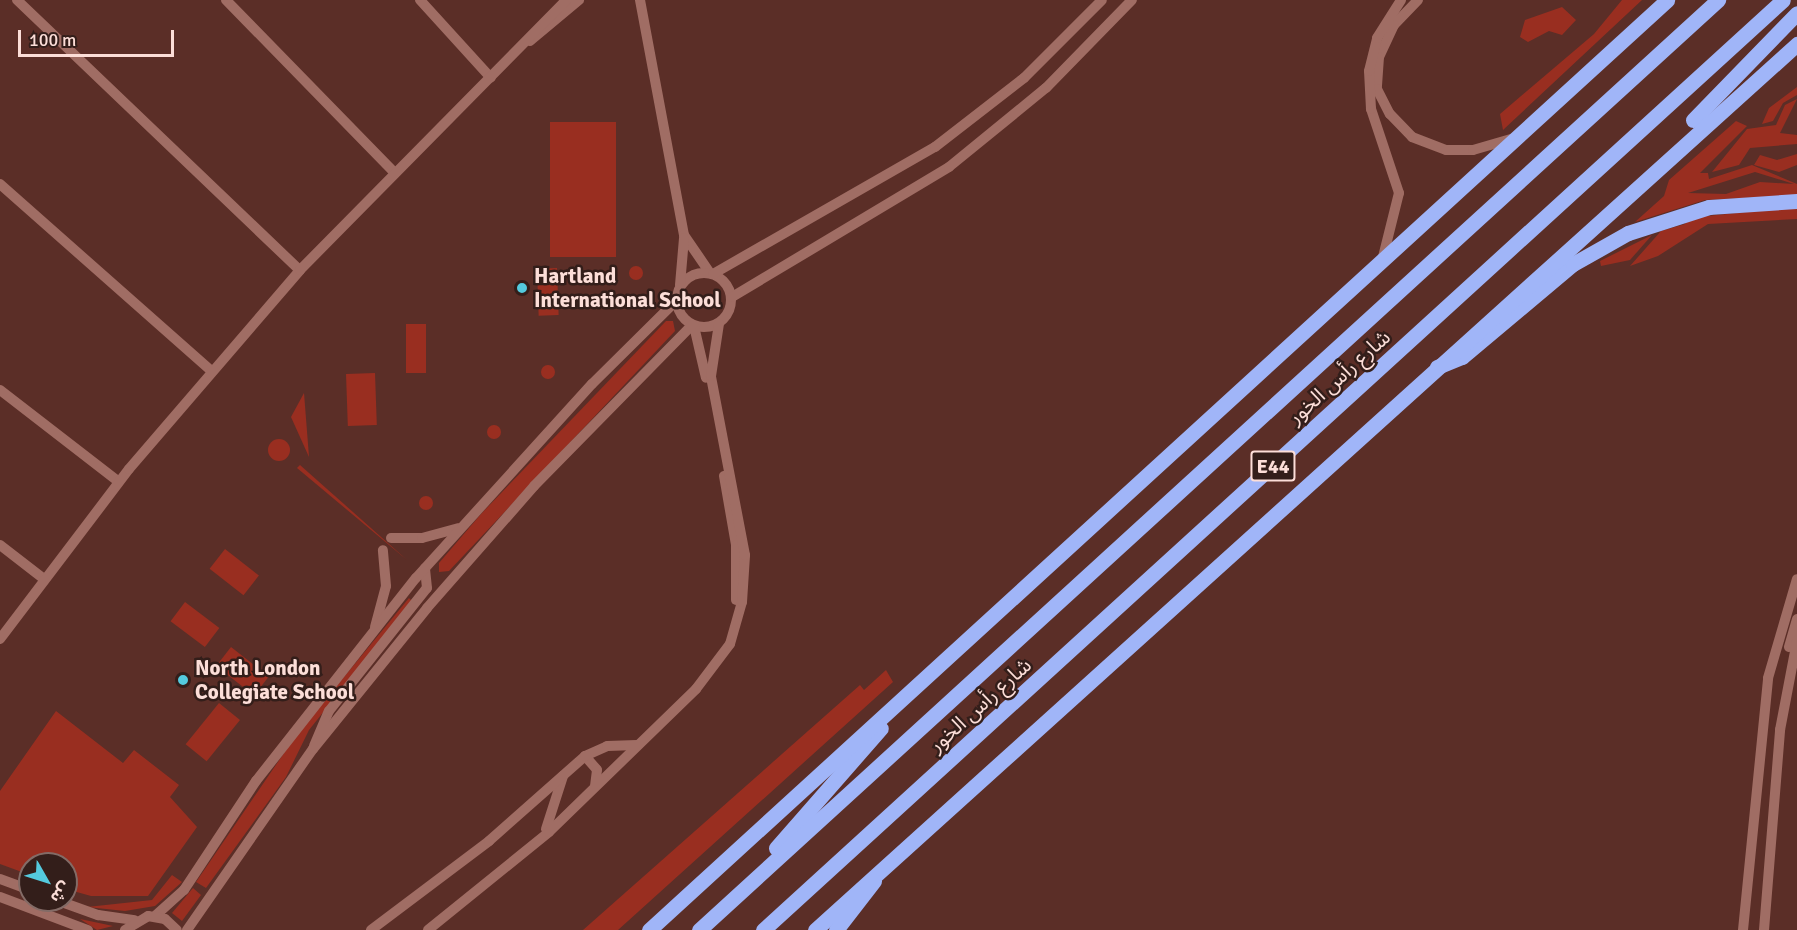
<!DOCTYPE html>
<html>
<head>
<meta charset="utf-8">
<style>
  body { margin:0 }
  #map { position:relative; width:1797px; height:930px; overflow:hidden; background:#5b2e27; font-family:Signika,"Noto Sans Arabic",sans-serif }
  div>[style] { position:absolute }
  .green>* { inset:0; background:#992e20; transform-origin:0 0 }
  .round { border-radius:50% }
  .minor>* { height:10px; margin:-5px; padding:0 5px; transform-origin:5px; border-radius:5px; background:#a06d64 }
  .minor>.ring { margin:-5px; padding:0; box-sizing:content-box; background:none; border:10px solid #a06d64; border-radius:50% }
  .highway>* { height:15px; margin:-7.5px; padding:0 7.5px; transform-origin:7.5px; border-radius:7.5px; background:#a0b5f8 }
  .dots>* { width:16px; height:16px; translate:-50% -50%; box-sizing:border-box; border:3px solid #331e1a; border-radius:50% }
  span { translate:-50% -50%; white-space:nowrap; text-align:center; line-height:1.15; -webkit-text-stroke:5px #331e1a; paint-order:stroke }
  .shield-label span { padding:2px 4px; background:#331e1a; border:2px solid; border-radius:4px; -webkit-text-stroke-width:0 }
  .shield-label { font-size:20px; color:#fcded8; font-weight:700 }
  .poi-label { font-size:21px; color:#fcded8; font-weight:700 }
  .left { translate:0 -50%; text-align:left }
  .street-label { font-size:21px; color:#fcded8 }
  .north { position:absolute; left:18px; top:852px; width:60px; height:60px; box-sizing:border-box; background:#331e1a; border:2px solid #836b66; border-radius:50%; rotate:129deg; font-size:16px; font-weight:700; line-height:24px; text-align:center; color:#fcded8 }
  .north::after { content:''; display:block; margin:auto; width:21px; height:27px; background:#54cade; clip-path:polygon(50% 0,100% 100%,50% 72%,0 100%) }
  .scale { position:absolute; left:18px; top:30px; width:156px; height:27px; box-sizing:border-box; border:3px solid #fcded8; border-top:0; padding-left:8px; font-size:18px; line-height:21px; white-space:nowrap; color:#fcded8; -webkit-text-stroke:4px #331e1a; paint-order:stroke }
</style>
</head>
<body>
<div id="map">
  <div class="green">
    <i style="clip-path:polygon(1622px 0,1642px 0,1503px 130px,1500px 114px,1594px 34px)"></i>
    <i style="clip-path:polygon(1562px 7px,1576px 20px,1562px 35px,1549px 31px,1528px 42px,1520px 37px,1525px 20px)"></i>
    <i style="clip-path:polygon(1797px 87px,1797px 95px,1783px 103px,1773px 121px,1762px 124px,1769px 108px)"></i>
    <i style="clip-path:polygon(1797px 99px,1780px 133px,1797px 135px,1797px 144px,1750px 148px,1739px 165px,1712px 172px,1747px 129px,1776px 125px,1785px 105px)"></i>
    <i style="clip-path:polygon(evenodd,1736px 121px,1747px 126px,1700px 173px,1708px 173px,1709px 179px,1752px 165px,1797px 184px,1797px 195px,1705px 200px,1635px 222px,1664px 196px,1669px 180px,1736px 121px,1755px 172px,1794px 184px,1760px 182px,1726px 194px,1688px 193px,1755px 172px)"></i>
    <i style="left:616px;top:122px;width:135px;height:66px;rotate:90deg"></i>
    <i style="clip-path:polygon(1797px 154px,1797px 165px,1779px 172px,1754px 165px,1760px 155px,1777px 160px)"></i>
    <i style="clip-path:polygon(1797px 207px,1797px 219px,1708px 224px,1658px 256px,1630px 266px,1661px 231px,1685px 224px,1687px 218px)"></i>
    <i style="clip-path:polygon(1652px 235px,1630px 260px,1601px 266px,1600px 261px)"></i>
    <i class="round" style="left:629px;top:266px;width:14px;height:14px"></i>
    <i style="left:557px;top:268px;width:47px;height:20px;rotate:88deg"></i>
    <i style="clip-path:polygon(666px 321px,673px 321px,675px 331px,449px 571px,439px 572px,439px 563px,481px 514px)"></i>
    <i style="left:406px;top:324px;width:20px;height:49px"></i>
    <i class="round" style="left:541px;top:365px;width:14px;height:14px"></i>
    <i style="left:375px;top:373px;width:52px;height:29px;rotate:88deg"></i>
    <i style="clip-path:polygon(304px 393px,309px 457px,291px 417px)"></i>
    <i class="round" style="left:487px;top:425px;width:14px;height:14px"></i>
    <i class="round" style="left:268px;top:439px;width:22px;height:22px"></i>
    <i style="clip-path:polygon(300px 465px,407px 560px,297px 468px)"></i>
    <i class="round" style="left:419px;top:496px;width:14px;height:14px"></i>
    <i style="left:225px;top:549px;width:43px;height:25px;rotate:38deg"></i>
    <i style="clip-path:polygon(409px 598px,412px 601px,309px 730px,286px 777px,206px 888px,196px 882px,297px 734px)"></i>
    <i style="left:185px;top:602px;width:43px;height:24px;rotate:37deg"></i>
    <i style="left:231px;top:647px;width:48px;height:24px;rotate:38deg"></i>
    <i style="clip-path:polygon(886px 670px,893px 682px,628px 921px,618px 930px,583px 930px,860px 685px,864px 690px)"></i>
    <i style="left:219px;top:703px;width:27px;height:53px;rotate:39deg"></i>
    <i style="clip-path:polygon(56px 711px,123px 763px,134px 750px,179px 785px,170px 797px,197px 827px,148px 896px,91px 896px,66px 889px,66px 864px,30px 864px,30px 875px,0 864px,0 791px)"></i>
    <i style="clip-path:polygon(172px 875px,182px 882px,155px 906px,125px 911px,87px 907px,152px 900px)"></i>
    <i style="clip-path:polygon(193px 888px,201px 895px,182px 921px,172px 913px)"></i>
    <i style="clip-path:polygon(80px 919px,113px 926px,97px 930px)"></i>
  </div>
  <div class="minor">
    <i style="left:17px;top:0;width:391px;rotate:43.7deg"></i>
    <i style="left:226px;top:0;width:240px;rotate:45.7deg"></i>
    <i style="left:420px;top:0;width:105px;rotate:47.7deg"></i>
    <i style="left:640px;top:0;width:239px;rotate:79.4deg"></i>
    <i style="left:684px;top:235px;width:46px;rotate:55.6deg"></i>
    <i style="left:1418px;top:0;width:35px;rotate:134deg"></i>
    <i style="left:1394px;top:25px;width:35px;rotate:115deg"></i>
    <i style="left:1379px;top:57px;width:32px;rotate:94deg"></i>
    <i style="left:1377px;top:89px;width:28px;rotate:63deg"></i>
    <i style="left:1390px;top:114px;width:32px;rotate:46deg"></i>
    <i style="left:1412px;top:137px;width:36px;rotate:21deg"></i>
    <i style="left:1446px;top:150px;width:27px"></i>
    <i style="left:1473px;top:150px;width:43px;rotate:-16.3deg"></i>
    <i style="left:530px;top:41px;width:64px;rotate:-39.9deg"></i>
    <i style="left:0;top:184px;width:282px;rotate:41.5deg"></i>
    <i style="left:1383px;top:257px;width:66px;rotate:-76deg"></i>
    <i style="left:1399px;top:193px;width:89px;rotate:-108.4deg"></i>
    <i style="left:1371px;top:109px;width:38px;rotate:-93deg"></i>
    <i style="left:1369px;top:71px;width:34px;rotate:-76deg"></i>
    <i style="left:1377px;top:38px;width:45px;rotate:-57.7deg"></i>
    <i class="ring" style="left:677px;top:273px;width:44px;height:44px"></i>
    <i style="left:713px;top:274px;width:256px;rotate:-29.8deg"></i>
    <i style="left:935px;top:147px;width:113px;rotate:-37.8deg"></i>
    <i style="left:1024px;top:78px;width:110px;rotate:-45deg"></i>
    <i style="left:680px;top:285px;width:47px;rotate:-85.1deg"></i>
    <i style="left:732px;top:297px;width:253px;rotate:-30.9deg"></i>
    <i style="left:949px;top:167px;width:125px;rotate:-39.2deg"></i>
    <i style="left:1046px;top:88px;width:123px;rotate:-45.7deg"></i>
    <i style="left:694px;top:326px;width:53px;rotate:77deg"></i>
    <i style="left:0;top:390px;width:150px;rotate:37.7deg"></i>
    <i style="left:724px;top:476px;width:70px;rotate:80.1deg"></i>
    <i style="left:736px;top:545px;width:55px;rotate:90deg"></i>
    <i style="left:391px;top:538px;width:31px"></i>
    <i style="left:422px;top:538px;width:38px;rotate:-15deg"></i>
    <i style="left:0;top:545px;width:56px;rotate:37.7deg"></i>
    <i style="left:375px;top:627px;width:42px;rotate:-75deg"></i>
    <i style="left:386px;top:586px;width:36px;rotate:-95deg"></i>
    <i style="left:0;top:639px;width:213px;rotate:-52.8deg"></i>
    <i style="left:129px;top:469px;width:262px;rotate:-49.3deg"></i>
    <i style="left:300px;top:270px;width:379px;rotate:-45.4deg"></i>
    <i style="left:1789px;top:647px;width:29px;rotate:-74deg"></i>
    <i style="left:314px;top:746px;width:38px;rotate:-67deg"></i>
    <i style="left:329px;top:711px;width:157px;rotate:-51.5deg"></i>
    <i style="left:427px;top:588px;width:20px;rotate:-96deg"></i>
    <i style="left:585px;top:756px;width:18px;rotate:49deg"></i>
    <i style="left:597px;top:770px;width:16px;rotate:97deg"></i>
    <i style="left:546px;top:829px;width:56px;rotate:-72.2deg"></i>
    <i style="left:0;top:879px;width:32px;rotate:20deg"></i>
    <i style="left:0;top:897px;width:94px;rotate:20.6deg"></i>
    <i style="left:56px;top:900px;width:45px;rotate:19.7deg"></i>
    <i style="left:98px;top:915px;width:37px;rotate:8deg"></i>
    <i style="left:155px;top:916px;width:39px;rotate:-42deg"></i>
    <i style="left:184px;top:890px;width:131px;rotate:-56.6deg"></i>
    <i style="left:256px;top:781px;width:258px;rotate:-51.8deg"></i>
    <i style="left:416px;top:578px;width:262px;rotate:-47.8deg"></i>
    <i style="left:592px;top:384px;width:120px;rotate:-44.7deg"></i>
    <i style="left:125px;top:930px;width:27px;rotate:-31deg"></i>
    <i style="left:148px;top:916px;width:17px;rotate:10deg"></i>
    <i style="left:165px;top:919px;width:16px;rotate:43deg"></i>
    <i style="left:187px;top:930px;width:221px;rotate:-55.2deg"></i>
    <i style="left:313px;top:749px;width:181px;rotate:-51deg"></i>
    <i style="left:427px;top:608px;width:162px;rotate:-48.7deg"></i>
    <i style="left:534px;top:486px;width:226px;rotate:-45.5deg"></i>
    <i style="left:371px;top:930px;width:148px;rotate:-37deg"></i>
    <i style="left:489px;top:841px;width:128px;rotate:-41.5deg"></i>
    <i style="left:585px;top:756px;width:24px;rotate:-24deg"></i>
    <i style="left:607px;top:746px;width:30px;rotate:-2deg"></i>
    <i style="left:428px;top:930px;width:156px;rotate:-39deg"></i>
    <i style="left:549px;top:832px;width:205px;rotate:-44.2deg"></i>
    <i style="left:696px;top:689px;width:56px;rotate:-52.9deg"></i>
    <i style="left:730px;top:644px;width:44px;rotate:-74.1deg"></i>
    <i style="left:742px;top:602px;width:47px;rotate:-86.3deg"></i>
    <i style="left:745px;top:555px;width:182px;rotate:-100.8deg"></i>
    <i style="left:711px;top:376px;width:53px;rotate:-81.3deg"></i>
    <i style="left:1743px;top:930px;width:253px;rotate:-84.3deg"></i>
    <i style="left:1768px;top:678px;width:103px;rotate:-73.7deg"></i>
    <i style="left:1764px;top:930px;width:201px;rotate:-85.4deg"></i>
    <i style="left:1780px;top:730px;width:91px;rotate:-79.2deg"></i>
  </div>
  <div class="highway">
    <i style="left:1693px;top:120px;width:149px;rotate:-45.8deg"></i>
    <i style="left:1437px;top:367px;width:27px;rotate:-22deg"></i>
    <i style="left:1462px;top:357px;width:145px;rotate:-40deg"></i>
    <i style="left:1573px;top:264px;width:63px;rotate:-29.4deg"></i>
    <i style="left:1628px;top:233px;width:85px;rotate:-17.8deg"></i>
    <i style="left:1709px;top:207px;width:88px;rotate:-3.9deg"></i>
    <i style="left:776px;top:848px;width:159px;rotate:-48.8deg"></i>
    <i style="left:649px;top:930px;width:1379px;rotate:-42.41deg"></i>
    <i style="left:699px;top:930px;width:1380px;rotate:-42.39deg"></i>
    <i style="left:763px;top:930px;width:1380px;rotate:-42.36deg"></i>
    <i style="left:815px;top:930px;width:1323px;rotate:-42.06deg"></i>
    <i style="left:836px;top:930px;width:62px;rotate:-52.2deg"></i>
  </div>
  <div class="dots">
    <i style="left:522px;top:288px;background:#54cade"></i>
    <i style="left:183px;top:680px;background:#54cade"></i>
  </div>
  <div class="shield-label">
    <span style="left:1273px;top:466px">E44</span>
  </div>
  <div class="poi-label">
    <span class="left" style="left:534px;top:288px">Hartland<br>International School</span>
    <span class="left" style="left:195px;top:680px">North London<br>Collegiate School</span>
  </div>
  <div class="street-label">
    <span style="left:1339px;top:377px;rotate:-42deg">شارع رأس الخور</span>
    <span style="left:980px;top:705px;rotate:-42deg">شارع رأس الخور</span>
  </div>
  <div class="north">ش</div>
  <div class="scale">100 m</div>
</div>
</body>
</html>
